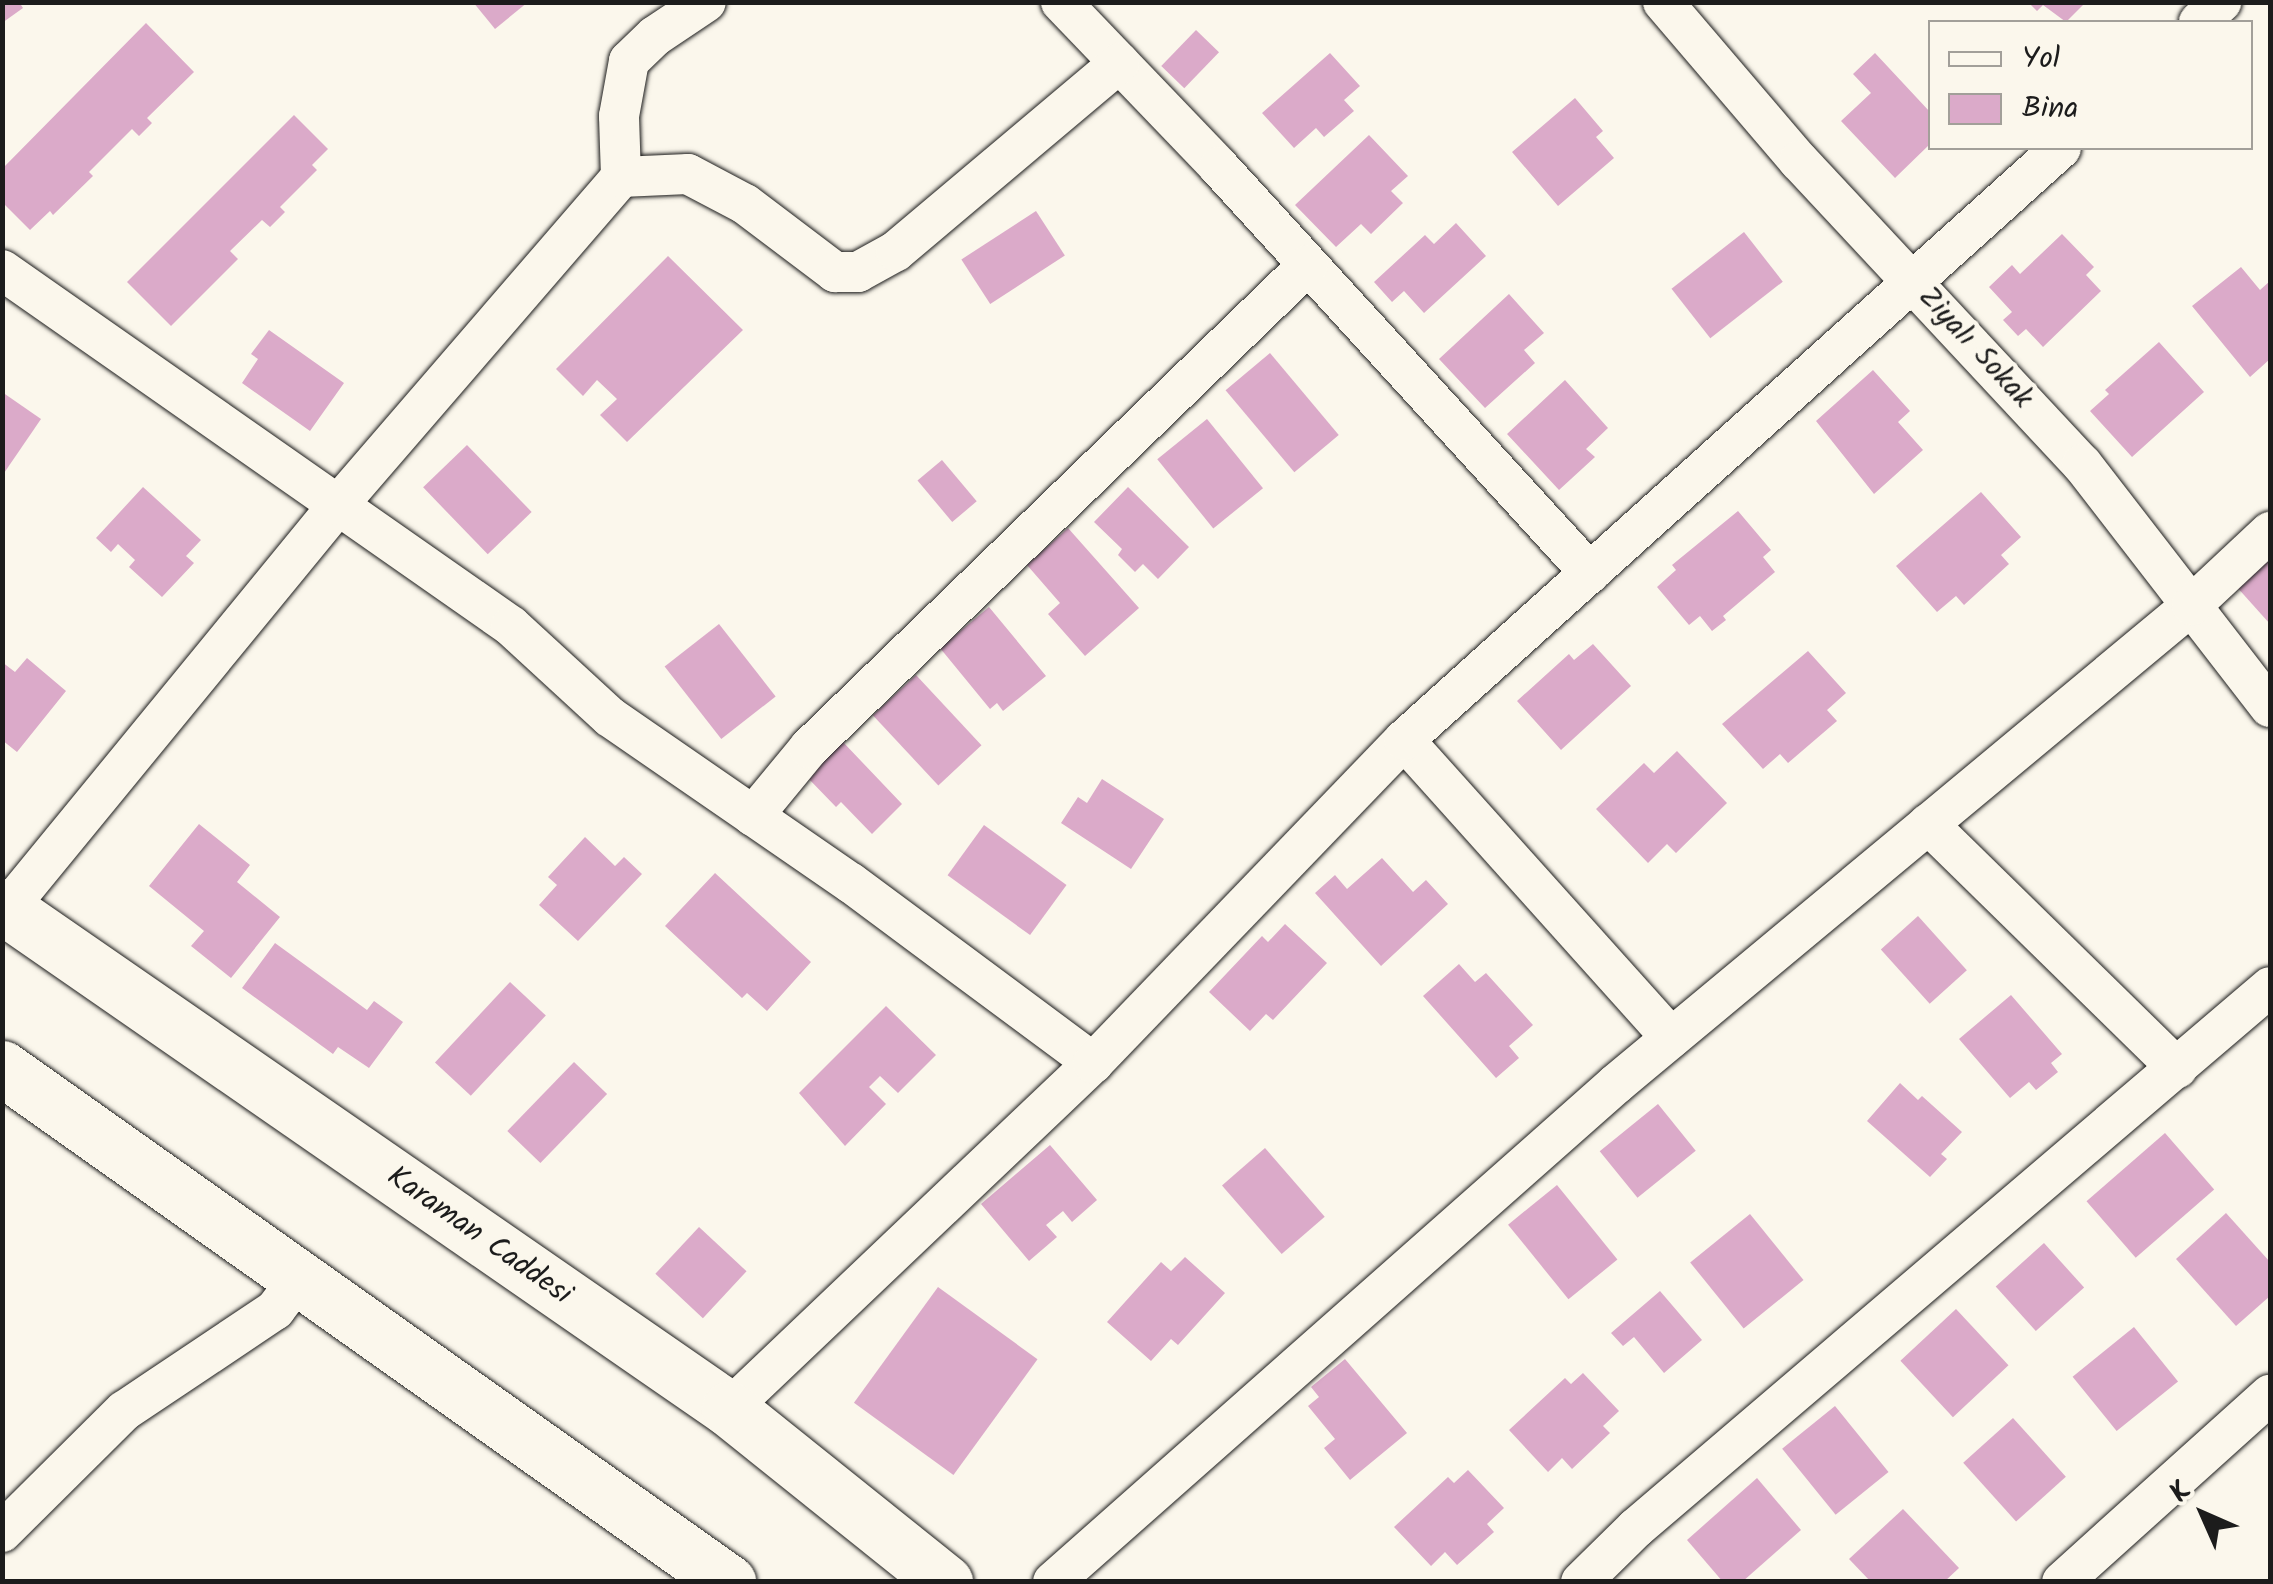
<!DOCTYPE html>
<html>
<head>
<meta charset="utf-8">
<style>
  body { margin:0 }
  #map { position:relative; width:2273px; height:1584px; overflow:hidden; background:#fbf7ec; font-family:Kalam,sans-serif }
  div>[style] { position:absolute }
  .building>* { inset:0; background:#dbaac9; transform-origin:0 0 }
  .roads { filter:drop-shadow(0 0 2px #1c1c1c) drop-shadow(0 0 2px #1c1c1c) }
  .street>* { height:40px; margin:-20px; padding:0 20px; transform-origin:20px; border-radius:20px; background:#fbf7ec }
  .highway>* { height:55px; margin:-27.5px; padding:0 27.5px; transform-origin:27.5px; border-radius:27.5px; background:#fbf7ec }
  span { translate:-50% -50%; white-space:nowrap; text-align:center; line-height:1.15; -webkit-text-stroke:9px #fbf7ec; paint-order:stroke }
  .street-label { font-size:30px; color:#1c1c1c }
  .frame { position:absolute; inset:0; border:5px solid #1c1c1c; pointer-events:none }
  .legend { position:absolute; left:1928px; top:20px; width:325px; height:130px; box-sizing:border-box; background:#fbf7ec; border:2px solid #a29f99; margin:0; padding:12px 18px; list-style:none; font-size:30px; color:#1c1c1c }
  .legend li { display:flex; align-items:center; gap:20px; height:50px }
  .legend b { width:50px; border:2px solid #a29f99 }
  .north { position:absolute; left:2153px; top:1464px; width:100px; height:100px; -webkit-text-stroke:8px #fbf7ec; paint-order:stroke; rotate:315deg; font-size:28px; font-weight:700; line-height:40px; text-align:center; color:#1c1c1c }
  .north::after { content:''; display:block; margin:auto; width:35px; height:45px; background:#1c1c1c; clip-path:polygon(50% 0,100% 100%,50% 72%,0 100%) }
</style>
</head>
<body>
<div id="map">
  <div class="building">
    <i style="clip-path:polygon(2px 2px,19px 2px,23px 8px,2px 23px)"></i>
    <i style="clip-path:polygon(473px 2px,528px 2px,495px 29px)"></i>
    <i style="clip-path:polygon(2028px 2px,2086px 2px,2066px 22px,2043px 5px,2037px 11px)"></i>
    <i style="clip-path:polygon(146px 23px,194px 72px,147px 118px,152px 123px,139px 136px,132px 129px,89px 172px,93px 176px,53px 215px,50px 211px,30px 230px,2px 202px,2px 169px)"></i>
    <i style="left:1196px;top:30px;width:32px;height:50px;rotate:44deg"></i>
    <i style="clip-path:polygon(1330px 53px,1360px 86px,1344px 100px,1354px 111px,1324px 137px,1316px 128px,1294px 148px,1262px 113px)"></i>
    <i style="clip-path:polygon(1875px 53px,1930px 112px,1930px 144px,1895px 178px,1841px 121px,1871px 93px,1853px 74px)"></i>
    <i style="clip-path:polygon(1575px 98px,1603px 131px,1596px 137px,1614px 158px,1558px 206px,1512px 152px)"></i>
    <i style="clip-path:polygon(294px 115px,328px 149px,312px 165px,317px 170px,280px 207px,285px 212px,270px 227px,262px 220px,230px 251px,238px 259px,171px 326px,127px 282px)"></i>
    <i style="clip-path:polygon(1369px 135px,1408px 176px,1391px 191px,1403px 203px,1371px 234px,1361px 224px,1336px 247px,1295px 205px)"></i>
    <i style="left:1036px;top:211px;width:53px;height:89px;rotate:57deg"></i>
    <i style="clip-path:polygon(1456px 223px,1486px 256px,1424px 313px,1404px 291px,1392px 302px,1374px 282px,1425px 235px,1434px 244px)"></i>
    <i style="left:1744px;top:232px;width:63px;height:92px;rotate:52deg"></i>
    <i style="clip-path:polygon(2062px 234px,2094px 267px,2086px 275px,2101px 291px,2043px 347px,2026px 329px,2018px 336px,2003px 320px,2012px 312px,1989px 287px,2012px 265px,2020px 274px)"></i>
    <i style="clip-path:polygon(668px 256px,743px 330px,627px 442px,600px 415px,617px 399px,597px 380px,583px 396px,556px 369px)"></i>
    <i style="clip-path:polygon(2241px 267px,2260px 290px,2270px 281px,2270px 359px,2250px 377px,2192px 306px)"></i>
    <i style="clip-path:polygon(1509px 294px,1544px 333px,1524px 350px,1535px 363px,1485px 408px,1439px 359px)"></i>
    <i style="clip-path:polygon(269px 330px,344px 383px,310px 431px,242px 383px,258px 359px,251px 354px)"></i>
    <i style="clip-path:polygon(2159px 342px,2204px 392px,2132px 457px,2090px 411px,2109px 394px,2105px 390px)"></i>
    <i style="left:1270px;top:353px;width:107px;height:58px;rotate:50deg"></i>
    <i style="clip-path:polygon(1873px 370px,1910px 411px,1898px 422px,1923px 450px,1874px 494px,1816px 421px)"></i>
    <i style="clip-path:polygon(1565px 380px,1608px 428px,1586px 449px,1595px 457px,1559px 490px,1507px 434px)"></i>
    <i style="clip-path:polygon(2px 392px,41px 419px,2px 476px)"></i>
    <i style="left:1207px;top:419px;width:89px;height:64px;rotate:51deg"></i>
    <i style="left:467px;top:445px;width:93px;height:61px;rotate:46deg"></i>
    <i style="left:942px;top:460px;width:54px;height:32px;rotate:50deg"></i>
    <i style="clip-path:polygon(143px 487px,201px 540px,186px 556px,194px 563px,162px 597px,129px 567px,135px 560px,118px 544px,111px 552px,96px 538px)"></i>
    <i style="clip-path:polygon(1128px 487px,1189px 547px,1158px 579px,1143px 564px,1135px 572px,1118px 555px,1122px 549px,1094px 522px)"></i>
    <i style="clip-path:polygon(1981px 492px,2021px 537px,2001px 555px,2009px 564px,1964px 605px,1956px 596px,1937px 612px,1896px 566px)"></i>
    <i style="clip-path:polygon(1738px 511px,1771px 550px,1763px 557px,1775px 572px,1723px 616px,1726px 620px,1712px 631px,1700px 616px,1689px 625px,1657px 587px,1676px 570px,1672px 565px)"></i>
    <i style="clip-path:polygon(1068px 528px,1139px 608px,1085px 656px,1048px 614px,1060px 603px,1027px 565px)"></i>
    <i style="clip-path:polygon(2270px 552px,2270px 624px,2235px 585px)"></i>
    <i style="clip-path:polygon(989px 607px,1046px 676px,1003px 711px,997px 703px,990px 709px,940px 648px)"></i>
    <i style="left:719px;top:624px;width:92px;height:69px;rotate:52deg"></i>
    <i style="clip-path:polygon(1593px 644px,1631px 686px,1561px 750px,1517px 701px,1569px 654px,1574px 660px)"></i>
    <i style="clip-path:polygon(1808px 651px,1846px 693px,1827px 710px,1837px 721px,1788px 763px,1780px 754px,1763px 769px,1722px 724px)"></i>
    <i style="clip-path:polygon(27px 658px,66px 691px,17px 752px,2px 740px,2px 662px,15px 672px)"></i>
    <i style="left:916px;top:675px;width:96px;height:59px;rotate:47deg"></i>
    <i style="clip-path:polygon(842px 741px,902px 804px,872px 834px,841px 802px,836px 807px,806px 776px)"></i>
    <i style="clip-path:polygon(1677px 751px,1727px 803px,1676px 853px,1667px 844px,1648px 863px,1596px 809px,1644px 763px,1654px 773px)"></i>
    <i style="clip-path:polygon(1102px 779px,1164px 819px,1131px 869px,1061px 823px,1078px 797px,1087px 803px)"></i>
    <i style="clip-path:polygon(199px 824px,250px 865px,237px 882px,280px 917px,231px 978px,191px 946px,204px 931px,149px 886px)"></i>
    <i style="left:984px;top:825px;width:102px;height:62px;rotate:36deg"></i>
    <i style="clip-path:polygon(585px 837px,615px 866px,624px 857px,642px 874px,578px 941px,539px 905px,557px 885px,548px 877px)"></i>
    <i style="clip-path:polygon(1382px 858px,1413px 892px,1426px 880px,1448px 904px,1381px 966px,1315px 893px,1335px 875px,1347px 889px)"></i>
    <i style="clip-path:polygon(715px 873px,811px 962px,767px 1011px,747px 993px,742px 998px,665px 926px)"></i>
    <i style="left:1918px;top:916px;width:73px;height:50px;rotate:48deg"></i>
    <i style="clip-path:polygon(1285px 924px,1327px 963px,1273px 1020px,1266px 1014px,1250px 1031px,1209px 992px,1262px 936px,1268px 942px)"></i>
    <i style="clip-path:polygon(275px 943px,367px 1010px,374px 1001px,403px 1022px,369px 1068px,338px 1047px,333px 1054px,242px 988px)"></i>
    <i style="clip-path:polygon(1459px 964px,1475px 982px,1486px 973px,1533px 1025px,1509px 1046px,1519px 1058px,1496px 1078px,1423px 996px)"></i>
    <i style="left:510px;top:982px;width:49px;height:110px;rotate:43deg"></i>
    <i style="clip-path:polygon(2011px 995px,2062px 1054px,2051px 1063px,2058px 1072px,2036px 1090px,2029px 1082px,2010px 1098px,1959px 1039px)"></i>
    <i style="clip-path:polygon(886px 1006px,936px 1055px,898px 1093px,880px 1076px,869px 1087px,886px 1104px,845px 1146px,799px 1093px)"></i>
    <i style="left:574px;top:1062px;width:46px;height:96px;rotate:44deg"></i>
    <i style="clip-path:polygon(1900px 1083px,1918px 1100px,1922px 1096px,1962px 1132px,1941px 1154px,1947px 1159px,1930px 1177px,1867px 1121px)"></i>
    <i style="left:1658px;top:1104px;width:60px;height:75px;rotate:51deg"></i>
    <i style="left:2165px;top:1133px;width:75px;height:104px;rotate:49deg"></i>
    <i style="clip-path:polygon(1050px 1145px,1097px 1200px,1072px 1222px,1063px 1211px,1046px 1225px,1057px 1237px,1029px 1261px,981px 1204px)"></i>
    <i style="left:1265px;top:1148px;width:91px;height:57px;rotate:49deg"></i>
    <i style="left:1557px;top:1185px;width:96px;height:63px;rotate:51deg"></i>
    <i style="clip-path:polygon(2226px 1213px,2270px 1262px,2270px 1296px,2236px 1326px,2176px 1259px)"></i>
    <i style="left:1750px;top:1214px;width:85px;height:77px;rotate:51deg"></i>
    <i style="left:699px;top:1227px;width:65px;height:64px;rotate:43deg"></i>
    <i style="left:2044px;top:1243px;width:60px;height:65px;rotate:48deg"></i>
    <i style="clip-path:polygon(1185px 1257px,1225px 1293px,1178px 1345px,1171px 1339px,1151px 1361px,1107px 1322px,1161px 1262px,1171px 1271px)"></i>
    <i style="left:938px;top:1287px;width:123px;height:143px;rotate:36deg"></i>
    <i style="clip-path:polygon(1660px 1291px,1702px 1340px,1664px 1373px,1634px 1337px,1623px 1346px,1611px 1333px)"></i>
    <i style="left:1956px;top:1309px;width:77px;height:76px;rotate:47deg"></i>
    <i style="left:2134px;top:1327px;width:70px;height:79px;rotate:51deg"></i>
    <i style="clip-path:polygon(1345px 1359px,1407px 1433px,1350px 1480px,1324px 1448px,1335px 1439px,1308px 1406px,1319px 1397px,1311px 1387px)"></i>
    <i style="clip-path:polygon(1583px 1373px,1619px 1411px,1603px 1426px,1610px 1433px,1572px 1469px,1562px 1458px,1548px 1472px,1509px 1430px,1565px 1378px,1571px 1384px)"></i>
    <i style="left:1835px;top:1406px;width:85px;height:68px;rotate:51deg"></i>
    <i style="left:2013px;top:1418px;width:79px;height:67px;rotate:48deg"></i>
    <i style="clip-path:polygon(1468px 1470px,1504px 1508px,1487px 1524px,1494px 1532px,1457px 1565px,1445px 1552px,1431px 1566px,1394px 1527px,1448px 1477px,1454px 1483px)"></i>
    <i style="clip-path:polygon(1757px 1478px,1801px 1530px,1742px 1582px,1723px 1582px,1687px 1540px)"></i>
    <i style="clip-path:polygon(1903px 1509px,1959px 1568px,1944px 1582px,1871px 1582px,1849px 1559px)"></i>
  </div>
  <div class="roads">
    <div class="street">
      <i style="left:1061px;top:2px;width:228px;rotate:46.2deg"></i>
      <i style="left:1219px;top:167px;width:550px;rotate:47.58deg"></i>
      <i style="left:1663px;top:2px;width:209px;rotate:49.5deg"></i>
      <i style="left:1799px;top:161px;width:415px;rotate:47deg"></i>
      <i style="left:2082px;top:464px;width:307px;rotate:52.3deg"></i>
      <i style="left:2199px;top:22px;width:30px;rotate:-42deg"></i>
      <i style="left:621px;top:177px;width:67px;rotate:-2.6deg"></i>
      <i style="left:688px;top:174px;width:64px;rotate:27.8deg"></i>
      <i style="left:745px;top:204px;width:113px;rotate:37.1deg"></i>
      <i style="left:835px;top:272px;width:23px"></i>
      <i style="left:858px;top:272px;width:43px;rotate:-28.9deg"></i>
      <i style="left:896px;top:251px;width:292px;rotate:-40.1deg"></i>
      <i style="left:2px;top:270px;width:621px;rotate:34.97deg"></i>
      <i style="left:511px;top:626px;width:134px;rotate:42.6deg"></i>
      <i style="left:610px;top:717px;width:293px;rotate:34.6deg"></i>
      <i style="left:851px;top:883px;width:302px;rotate:36.6deg"></i>
      <i style="left:1404px;top:740px;width:400px;rotate:48.1deg"></i>
      <i style="left:753px;top:816px;width:88px;rotate:-50.5deg"></i>
      <i style="left:809px;top:748px;width:694px;rotate:-44.07deg"></i>
      <i style="left:1928px;top:824px;width:349px;rotate:44.4deg"></i>
      <i style="left:7px;top:909px;width:522px;rotate:-50.67deg"></i>
      <i style="left:338px;top:505px;width:433px;rotate:-49.2deg"></i>
      <i style="left:621px;top:177px;width:61px;rotate:-91.9deg"></i>
      <i style="left:619px;top:116px;width:56px;rotate:-79.7deg"></i>
      <i style="left:629px;top:61px;width:36px;rotate:-44deg"></i>
      <i style="left:655px;top:36px;width:61px;rotate:-33.7deg"></i>
      <i style="left:729px;top:1409px;width:502px;rotate:-43.55deg"></i>
      <i style="left:1093px;top:1063px;width:448px;rotate:-46.1deg"></i>
      <i style="left:1404px;top:740px;width:884px;rotate:-42.02deg"></i>
      <i style="left:2px;top:1532px;width:172px;rotate:-44.8deg"></i>
      <i style="left:124px;top:1411px;width:182px;rotate:-33.8deg"></i>
      <i style="left:275px;top:1310px;width:40px;rotate:-53deg"></i>
      <i style="left:1053px;top:1582px;width:752px;rotate:-41.49deg"></i>
      <i style="left:1616px;top:1084px;width:749px;rotate:-39.75deg"></i>
      <i style="left:2192px;top:605px;width:107px;rotate:-43.1deg"></i>
      <i style="left:1581px;top:1582px;width:77px;rotate:-44.5deg"></i>
      <i style="left:1636px;top:1528px;width:833px;rotate:-40.47deg"></i>
      <i style="left:2062px;top:1582px;width:280px;rotate:-42deg"></i>
    </div>
    <div class="highway">
      <i style="left:2px;top:906px;width:884px;rotate:34.68deg"></i>
      <i style="left:729px;top:1409px;width:277px;rotate:38.7deg"></i>
      <i style="left:2px;top:1068px;width:890px;rotate:35.3deg"></i>
    </div>
  </div>
  <div class="street-label">
    <span style="left:1975px;top:348px;rotate:47deg">Ziyalı Sokak</span>
    <span style="left:479px;top:1236px;rotate:35deg">Karaman Caddesi</span>
  </div>
  <div class="frame"></div>
  <ul class="legend">
  <li><b style="height:12px;background:#fbf7ec"></b>Yol</li>
  <li><b style="height:28px;background:#dbaac9"></b>Bina</li>
  </ul>
  <div class="north">K</div>
</div>
</body>
</html>
